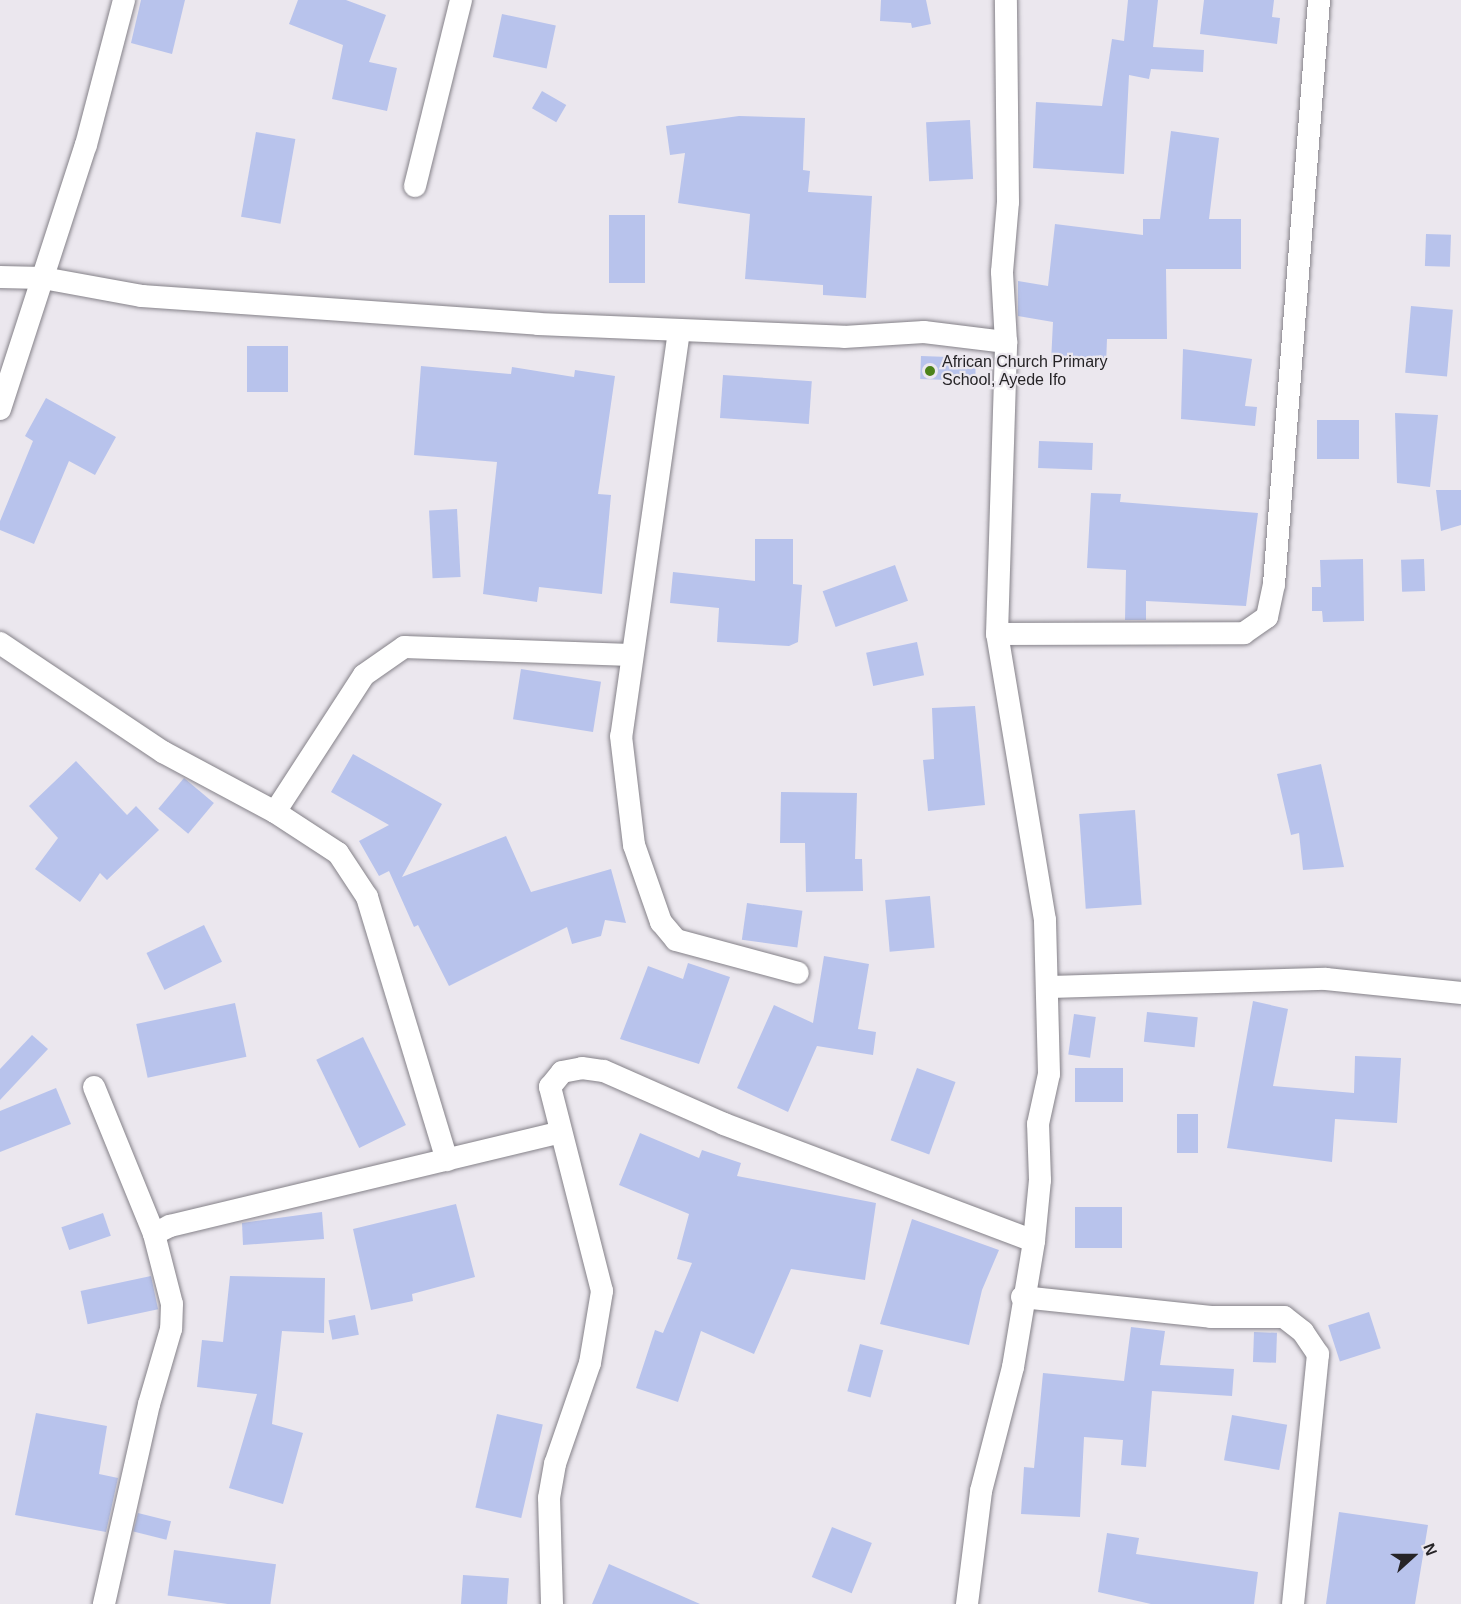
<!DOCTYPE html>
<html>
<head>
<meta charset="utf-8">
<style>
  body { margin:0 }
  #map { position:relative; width:1461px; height:1604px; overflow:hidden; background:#ebe7ee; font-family:Arial,sans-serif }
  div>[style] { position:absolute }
  .building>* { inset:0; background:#b8c3ec; transform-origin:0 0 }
  .roads { filter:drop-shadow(0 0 2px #858289) drop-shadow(0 0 2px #858289) }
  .street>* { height:22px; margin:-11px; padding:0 11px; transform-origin:11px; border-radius:11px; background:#fff }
  .dots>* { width:16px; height:16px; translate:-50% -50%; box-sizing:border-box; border:3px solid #ebe7ee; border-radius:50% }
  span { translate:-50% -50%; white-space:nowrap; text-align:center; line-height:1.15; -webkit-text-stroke:4.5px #ebe7ee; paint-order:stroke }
  .poi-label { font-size:16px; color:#262427 }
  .left { translate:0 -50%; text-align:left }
  .north { position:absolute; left:1383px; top:1526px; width:60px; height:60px; -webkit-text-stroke:4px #ebe7ee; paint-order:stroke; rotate:69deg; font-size:16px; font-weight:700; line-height:24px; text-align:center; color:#262427 }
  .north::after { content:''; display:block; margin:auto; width:21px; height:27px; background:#262427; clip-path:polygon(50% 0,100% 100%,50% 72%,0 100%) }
</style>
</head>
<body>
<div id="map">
  <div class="building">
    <i style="clip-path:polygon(141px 0,185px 0,172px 54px,131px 43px)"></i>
    <i style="clip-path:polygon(298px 0,346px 0,386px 15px,369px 62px,397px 68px,387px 111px,332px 99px,343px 45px,289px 24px)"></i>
    <i style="clip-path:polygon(881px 0,926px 0,931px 24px,912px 28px,911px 23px,880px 21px)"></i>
    <i style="clip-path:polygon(1128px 0,1158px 0,1153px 47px,1204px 50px,1203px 72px,1151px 69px,1149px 79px,1129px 75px,1124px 174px,1033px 168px,1036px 102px,1102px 106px,1112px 39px,1124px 41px)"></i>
    <i style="clip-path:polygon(1204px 0,1274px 0,1272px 17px,1280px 18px,1277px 44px,1200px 34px)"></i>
    <i style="left:502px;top:14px;width:55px;height:44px;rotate:12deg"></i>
    <i style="left:542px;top:91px;width:28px;height:20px;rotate:30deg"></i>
    <i style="clip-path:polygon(739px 116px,805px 118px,803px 170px,810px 171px,808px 192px,872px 196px,866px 298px,823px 295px,823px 285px,745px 279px,750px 214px,678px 203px,685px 153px,670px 155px,666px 126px)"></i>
    <i style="left:970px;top:120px;width:59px;height:44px;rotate:87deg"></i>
    <i style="clip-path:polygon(1171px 131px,1219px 138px,1209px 219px,1241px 219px,1241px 269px,1166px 269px,1167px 339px,1107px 339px,1106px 365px,1051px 362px,1053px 322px,1018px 316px,1018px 281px,1048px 286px,1055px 224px,1143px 235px,1143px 219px,1160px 219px)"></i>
    <i style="left:256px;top:132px;width:40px;height:86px;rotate:10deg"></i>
    <i style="left:609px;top:215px;width:36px;height:68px"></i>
    <i style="left:1426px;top:234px;width:25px;height:32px;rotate:2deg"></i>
    <i style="left:1411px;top:306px;width:42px;height:67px;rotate:5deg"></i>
    <i style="left:288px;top:346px;width:46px;height:41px;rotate:90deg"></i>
    <i style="clip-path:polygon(1183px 349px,1252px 359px,1245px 406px,1257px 407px,1255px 426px,1181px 419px)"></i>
    <i style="left:921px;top:356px;width:55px;height:23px;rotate:2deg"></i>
    <i style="clip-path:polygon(421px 366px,511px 374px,512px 367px,574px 377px,575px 370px,615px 376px,598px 494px,611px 495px,602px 594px,539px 587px,537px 602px,483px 594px,497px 462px,414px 455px)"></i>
    <i style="left:723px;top:375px;width:89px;height:43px;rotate:4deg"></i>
    <i style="clip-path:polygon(46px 398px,116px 437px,95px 475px,69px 461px,34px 544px,0 530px,0 521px,33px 441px,25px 436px)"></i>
    <i style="clip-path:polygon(1395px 413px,1438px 415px,1430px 487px,1397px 483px)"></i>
    <i style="left:1317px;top:420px;width:42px;height:39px"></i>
    <i style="left:1093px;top:443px;width:27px;height:54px;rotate:92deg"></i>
    <i style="clip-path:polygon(1436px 490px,1461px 490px,1461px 525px,1441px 531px)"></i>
    <i style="clip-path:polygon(1091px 493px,1121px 494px,1120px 502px,1258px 513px,1246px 606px,1146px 601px,1146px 620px,1125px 620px,1126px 570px,1087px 568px)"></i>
    <i style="left:457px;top:509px;width:68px;height:28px;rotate:87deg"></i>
    <i style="clip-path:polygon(755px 539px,793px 539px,793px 584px,802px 585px,798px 642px,789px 646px,717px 642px,719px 608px,670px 603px,673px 572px,755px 581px)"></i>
    <i style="clip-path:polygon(1363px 559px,1364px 621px,1323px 622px,1322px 611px,1312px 611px,1312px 587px,1321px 587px,1320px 560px)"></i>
    <i style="left:1424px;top:559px;width:32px;height:23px;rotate:88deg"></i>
    <i style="left:895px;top:565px;width:38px;height:77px;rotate:70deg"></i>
    <i style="left:917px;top:642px;width:34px;height:52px;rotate:78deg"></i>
    <i style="left:521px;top:669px;width:81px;height:51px;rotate:9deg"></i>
    <i style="clip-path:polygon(975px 706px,985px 805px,928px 811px,923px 760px,934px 759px,932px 708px)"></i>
    <i style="clip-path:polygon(353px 754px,442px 804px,402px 877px,506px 836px,531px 892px,611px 869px,626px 923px,605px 920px,601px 936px,572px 944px,567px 927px,449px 986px,418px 925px,414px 927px,389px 871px,379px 876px,359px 841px,389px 825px,331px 792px)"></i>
    <i style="clip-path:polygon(76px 761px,127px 815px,136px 806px,159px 830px,107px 880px,100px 873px,80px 902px,35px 869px,58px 838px,29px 806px)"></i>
    <i style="clip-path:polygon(1321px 764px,1344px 867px,1303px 870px,1299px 833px,1291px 835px,1277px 774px)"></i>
    <i style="left:184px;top:778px;width:39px;height:40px;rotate:40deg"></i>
    <i style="clip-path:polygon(781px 792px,857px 793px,855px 859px,862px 859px,863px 891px,806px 892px,805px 843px,780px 843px)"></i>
    <i style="left:1135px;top:810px;width:95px;height:56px;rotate:86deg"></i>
    <i style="left:930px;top:896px;width:52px;height:45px;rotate:85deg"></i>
    <i style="left:747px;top:903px;width:56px;height:37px;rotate:8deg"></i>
    <i style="left:204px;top:925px;width:41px;height:64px;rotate:64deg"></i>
    <i style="clip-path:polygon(824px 956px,869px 964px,858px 1029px,876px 1032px,873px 1055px,817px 1046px,788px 1112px,737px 1088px,774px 1005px,813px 1023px)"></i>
    <i style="clip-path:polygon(688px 963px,730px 977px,699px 1064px,620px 1039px,648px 966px,683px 979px)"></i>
    <i style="clip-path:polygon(1253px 1001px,1288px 1009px,1273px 1086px,1354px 1093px,1355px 1056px,1401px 1058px,1397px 1123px,1335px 1119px,1332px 1162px,1227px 1148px)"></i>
    <i style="left:235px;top:1003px;width:55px;height:101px;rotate:78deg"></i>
    <i style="left:1147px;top:1012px;width:51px;height:30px;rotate:6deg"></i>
    <i style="left:1074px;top:1014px;width:22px;height:41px;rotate:8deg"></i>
    <i style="clip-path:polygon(32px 1035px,48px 1049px,0 1100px,0 1069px)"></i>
    <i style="left:363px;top:1037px;width:98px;height:52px;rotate:64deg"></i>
    <i style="left:917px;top:1068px;width:41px;height:77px;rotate:20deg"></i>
    <i style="left:1075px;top:1068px;width:48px;height:34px"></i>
    <i style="clip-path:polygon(56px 1088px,71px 1124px,0 1152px,0 1111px)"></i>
    <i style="left:1177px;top:1114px;width:21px;height:39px"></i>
    <i style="clip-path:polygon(640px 1133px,699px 1158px,702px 1150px,741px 1163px,737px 1176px,876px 1203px,865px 1280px,791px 1269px,754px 1354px,701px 1331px,678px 1402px,636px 1388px,655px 1330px,663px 1333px,692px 1263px,677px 1259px,689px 1214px,619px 1185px)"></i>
    <i style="clip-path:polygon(456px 1204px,475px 1277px,412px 1294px,413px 1301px,371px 1310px,353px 1229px)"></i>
    <i style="left:1075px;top:1207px;width:47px;height:41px"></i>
    <i style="clip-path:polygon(322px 1212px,324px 1239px,243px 1245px,242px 1223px)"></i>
    <i style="left:103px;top:1213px;width:24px;height:44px;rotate:71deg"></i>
    <i style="clip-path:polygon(912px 1219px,999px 1250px,982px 1290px,969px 1345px,880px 1324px)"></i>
    <i style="left:151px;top:1276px;width:34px;height:72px;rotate:78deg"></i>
    <i style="clip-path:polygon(230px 1276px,325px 1278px,324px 1333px,282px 1331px,272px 1424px,303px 1433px,283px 1504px,229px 1488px,257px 1394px,197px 1387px,202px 1340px,223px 1342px)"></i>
    <i style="left:1369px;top:1312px;width:38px;height:43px;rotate:72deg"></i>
    <i style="left:355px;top:1315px;width:20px;height:27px;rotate:79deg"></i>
    <i style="clip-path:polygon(1131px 1327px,1165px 1331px,1160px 1365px,1234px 1369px,1232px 1396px,1152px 1391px,1146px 1467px,1121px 1465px,1123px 1440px,1084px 1437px,1080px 1517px,1021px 1514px,1024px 1467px,1034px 1468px,1043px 1373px,1124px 1381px)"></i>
    <i style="left:1254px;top:1332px;width:23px;height:30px;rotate:2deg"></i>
    <i style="left:860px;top:1344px;width:24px;height:49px;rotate:15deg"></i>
    <i style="clip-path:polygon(36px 1413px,107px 1426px,99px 1474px,118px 1478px,106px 1532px,15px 1515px)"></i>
    <i style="left:497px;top:1414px;width:47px;height:96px;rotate:13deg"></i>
    <i style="left:1232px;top:1415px;width:56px;height:46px;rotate:10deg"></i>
    <i style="clip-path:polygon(1339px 1512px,1428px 1525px,1415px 1604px,1326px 1604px)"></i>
    <i style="left:138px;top:1513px;width:34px;height:19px;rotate:14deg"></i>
    <i style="left:832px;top:1527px;width:43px;height:54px;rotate:22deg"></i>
    <i style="clip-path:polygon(1107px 1533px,1139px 1538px,1136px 1554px,1258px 1572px,1254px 1604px,1151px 1604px,1098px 1592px)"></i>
    <i style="left:174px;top:1550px;width:103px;height:46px;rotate:8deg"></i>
    <i style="clip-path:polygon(609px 1564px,700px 1604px,592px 1604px)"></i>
    <i style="left:463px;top:1575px;width:46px;height:29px;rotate:4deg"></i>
  </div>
  <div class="roads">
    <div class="street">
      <i style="left:415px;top:186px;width:192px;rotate:-76.1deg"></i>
      <i style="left:0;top:277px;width:43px;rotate:1.3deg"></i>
      <i style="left:43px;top:278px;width:101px;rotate:10.3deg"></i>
      <i style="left:142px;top:296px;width:397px;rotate:4deg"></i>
      <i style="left:538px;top:324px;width:306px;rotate:2.4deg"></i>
      <i style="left:844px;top:337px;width:80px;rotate:-3.6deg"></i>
      <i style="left:924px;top:332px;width:83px;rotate:7deg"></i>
      <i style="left:679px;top:331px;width:409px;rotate:98.1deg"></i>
      <i style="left:621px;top:736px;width:110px;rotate:83.2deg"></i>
      <i style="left:634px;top:845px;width:82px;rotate:70.7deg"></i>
      <i style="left:661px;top:922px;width:23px;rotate:50deg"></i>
      <i style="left:676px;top:940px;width:126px;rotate:15.1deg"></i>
      <i style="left:0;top:409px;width:278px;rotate:-72deg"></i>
      <i style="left:86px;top:145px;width:150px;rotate:-75.3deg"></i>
      <i style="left:997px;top:634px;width:247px;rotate:-0.2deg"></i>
      <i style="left:1244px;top:633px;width:28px;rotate:-35deg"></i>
      <i style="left:1267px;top:617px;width:34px;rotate:-78deg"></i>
      <i style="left:1274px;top:584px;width:586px;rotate:-85.59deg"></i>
      <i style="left:0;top:643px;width:196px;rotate:33.8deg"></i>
      <i style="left:163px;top:752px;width:127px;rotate:28.2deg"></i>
      <i style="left:275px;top:812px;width:75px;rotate:33.1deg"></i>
      <i style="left:338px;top:853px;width:53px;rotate:56.6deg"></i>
      <i style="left:367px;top:897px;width:275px;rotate:73.1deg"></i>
      <i style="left:275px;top:812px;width:163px;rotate:-57deg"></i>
      <i style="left:364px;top:675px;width:49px;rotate:-35deg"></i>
      <i style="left:404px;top:647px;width:227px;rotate:2deg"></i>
      <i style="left:1050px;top:987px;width:276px;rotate:-1.7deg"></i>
      <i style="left:1326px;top:979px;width:136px;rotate:5.9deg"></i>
      <i style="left:94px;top:1087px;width:159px;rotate:67.8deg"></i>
      <i style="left:154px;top:1234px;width:72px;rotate:75.6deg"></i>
      <i style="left:172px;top:1304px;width:25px;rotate:92deg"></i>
      <i style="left:171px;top:1329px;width:78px;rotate:106.3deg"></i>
      <i style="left:149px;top:1404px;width:205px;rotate:102.7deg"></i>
      <i style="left:154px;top:1234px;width:18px;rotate:-27deg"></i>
      <i style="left:170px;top:1226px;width:402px;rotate:-13.5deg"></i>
      <i style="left:1022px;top:1297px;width:190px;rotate:6deg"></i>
      <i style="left:1211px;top:1317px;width:73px"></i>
      <i style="left:1284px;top:1317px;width:24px;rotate:38deg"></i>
      <i style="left:1303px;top:1332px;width:27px;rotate:56deg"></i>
      <i style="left:1318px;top:1354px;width:251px;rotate:95.7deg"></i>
      <i style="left:552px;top:1604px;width:106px;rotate:-91.6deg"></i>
      <i style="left:549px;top:1498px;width:35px;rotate:-80deg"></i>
      <i style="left:555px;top:1464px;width:107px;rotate:-70.9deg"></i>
      <i style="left:590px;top:1363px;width:73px;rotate:-80.5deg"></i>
      <i style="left:602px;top:1291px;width:211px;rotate:-104.3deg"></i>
      <i style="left:550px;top:1087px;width:19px;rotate:-51deg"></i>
      <i style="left:562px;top:1072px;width:20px;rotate:-11deg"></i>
      <i style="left:582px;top:1068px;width:22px;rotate:8deg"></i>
      <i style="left:604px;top:1071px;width:131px;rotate:23.8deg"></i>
      <i style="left:724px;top:1124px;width:331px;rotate:20.7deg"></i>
      <i style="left:967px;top:1604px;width:114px;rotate:-82.9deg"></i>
      <i style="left:981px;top:1491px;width:128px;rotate:-75.5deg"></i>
      <i style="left:1013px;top:1367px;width:128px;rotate:-80.5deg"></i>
      <i style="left:1034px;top:1241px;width:61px;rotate:-84.4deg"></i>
      <i style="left:1040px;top:1180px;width:56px;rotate:-92deg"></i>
      <i style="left:1038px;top:1124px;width:51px;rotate:-77.6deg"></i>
      <i style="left:1049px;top:1074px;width:154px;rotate:-91.5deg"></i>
      <i style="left:1045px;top:920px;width:290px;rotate:-99.5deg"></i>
      <i style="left:997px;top:634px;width:292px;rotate:-88.2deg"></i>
      <i style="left:1006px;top:342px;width:70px;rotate:-93.3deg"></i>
      <i style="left:1002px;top:272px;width:70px;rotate:-85.1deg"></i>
      <i style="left:1008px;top:202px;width:202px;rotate:-90.6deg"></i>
    </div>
  </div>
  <div class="dots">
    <i style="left:930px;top:371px;background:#4c821a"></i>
  </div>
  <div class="poi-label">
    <span class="left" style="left:942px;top:371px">African Church Primary<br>School, Ayede Ifo</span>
  </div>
  <div class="north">N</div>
</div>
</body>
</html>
